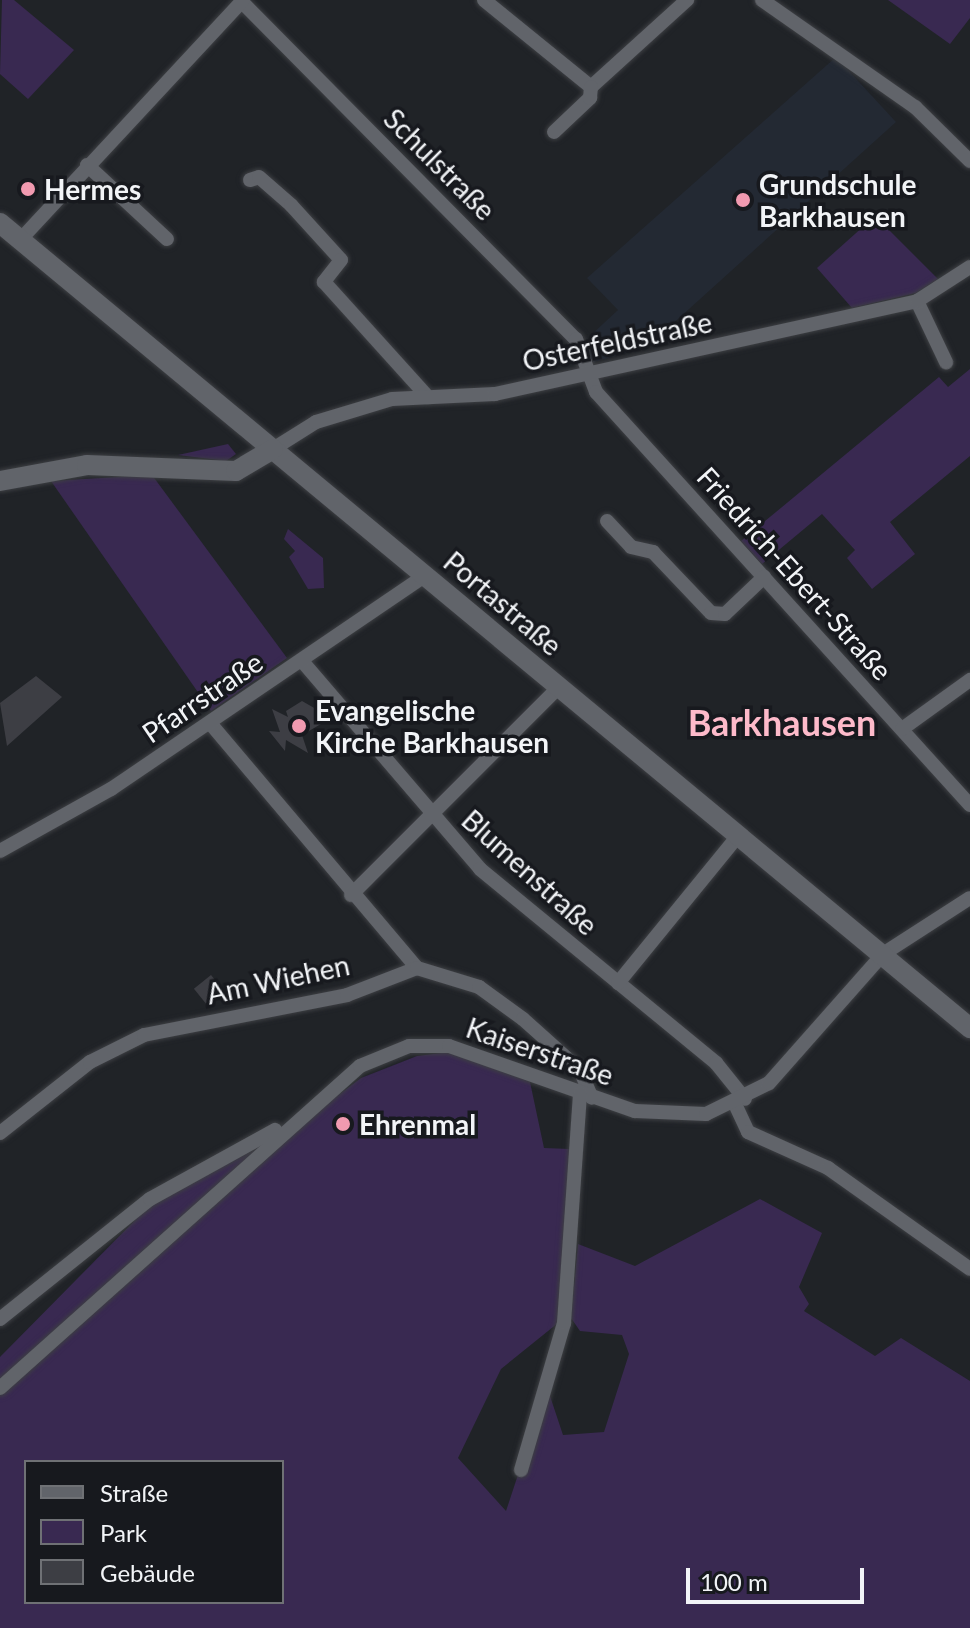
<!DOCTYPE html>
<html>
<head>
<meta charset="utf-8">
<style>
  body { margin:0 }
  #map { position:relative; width:970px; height:1628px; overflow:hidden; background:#202327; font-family:Lato,sans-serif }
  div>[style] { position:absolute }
  .built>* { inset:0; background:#232933 }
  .green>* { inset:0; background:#392951 }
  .building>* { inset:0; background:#3d3e44; transform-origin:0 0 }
  .roads { filter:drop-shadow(0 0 2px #3d3f43) drop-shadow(0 0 2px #3d3f43) }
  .street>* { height:14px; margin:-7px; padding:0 7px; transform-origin:7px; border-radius:7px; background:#61646a }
  .secondary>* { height:20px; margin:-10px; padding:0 10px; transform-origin:10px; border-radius:10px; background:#61646a }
  .dots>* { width:22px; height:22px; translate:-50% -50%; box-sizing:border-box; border:4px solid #17191e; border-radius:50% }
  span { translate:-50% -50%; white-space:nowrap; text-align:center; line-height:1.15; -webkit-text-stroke:7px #17191e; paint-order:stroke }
  .street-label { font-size:28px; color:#f2f4f7 }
  .poi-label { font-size:28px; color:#f2f4f7; font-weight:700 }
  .left { translate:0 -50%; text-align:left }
  .district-label { font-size:36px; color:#fdbaca; font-weight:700 }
  .legend { position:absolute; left:24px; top:1460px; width:260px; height:144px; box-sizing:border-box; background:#17191e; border:2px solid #6f7175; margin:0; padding:10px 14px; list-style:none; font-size:24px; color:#f2f4f7 }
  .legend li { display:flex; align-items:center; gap:16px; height:40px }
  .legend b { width:40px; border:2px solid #6f7175 }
  .scale { position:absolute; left:686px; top:1568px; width:178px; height:36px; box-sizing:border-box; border:4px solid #f2f4f7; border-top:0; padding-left:10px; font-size:24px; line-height:28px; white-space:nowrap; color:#f2f4f7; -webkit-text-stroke:6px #17191e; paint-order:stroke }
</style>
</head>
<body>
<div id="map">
  <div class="built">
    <i style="clip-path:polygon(836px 57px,896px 122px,647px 347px,590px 363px,591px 335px,618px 310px,587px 278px)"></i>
  </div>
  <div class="green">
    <i style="clip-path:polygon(2px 0,14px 0,74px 50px,28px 99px,0 74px)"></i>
    <i style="clip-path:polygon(888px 0,970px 0,970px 18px,950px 44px)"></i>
    <i style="clip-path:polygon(875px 216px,938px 279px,916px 293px,852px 308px,817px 268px)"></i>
    <i style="clip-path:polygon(970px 369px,970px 456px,890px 522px,915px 554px,872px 589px,847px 558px,855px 550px,822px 514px,762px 564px,741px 541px,939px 377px,948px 387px)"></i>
    <i style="clip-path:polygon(228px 444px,236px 454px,226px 461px,178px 455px)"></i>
    <i style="clip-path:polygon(152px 475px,287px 658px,211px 711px,51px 481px)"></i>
    <i style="clip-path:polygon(288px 529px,323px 558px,324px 588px,308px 589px,289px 557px,295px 551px,284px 539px)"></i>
    <i style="clip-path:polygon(evenodd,449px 1052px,530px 1082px,544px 1148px,570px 1149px,558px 1323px,501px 1369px,458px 1458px,506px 1511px,547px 1387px,563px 1435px,604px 1432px,629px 1354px,622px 1335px,580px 1331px,571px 1318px,578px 1244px,635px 1266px,760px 1199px,822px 1233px,799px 1287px,809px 1304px,804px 1311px,875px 1356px,901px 1338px,970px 1381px,970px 1628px,0 1628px,0 1357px,152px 1203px,289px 1132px,361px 1078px,417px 1056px,449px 1052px,26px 1462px,282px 1462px,282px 1602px,26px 1602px,26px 1462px)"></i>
  </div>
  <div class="building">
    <i style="clip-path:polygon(36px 676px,62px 697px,7px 746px,0 703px)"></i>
    <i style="clip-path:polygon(302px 701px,323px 713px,321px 724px,302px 735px,308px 753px,286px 740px,285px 751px,269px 731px,280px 732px,272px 709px,288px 717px,286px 711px)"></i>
    <i style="left:211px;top:975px;width:19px;height:22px;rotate:51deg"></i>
  </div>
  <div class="roads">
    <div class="street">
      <i style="left:484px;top:0;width:138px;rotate:39.1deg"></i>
      <i style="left:591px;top:87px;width:130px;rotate:-42.2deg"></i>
      <i style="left:762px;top:0;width:187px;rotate:35deg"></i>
      <i style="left:915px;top:107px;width:77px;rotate:44.5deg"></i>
      <i style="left:241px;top:1px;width:476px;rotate:45.3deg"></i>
      <i style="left:576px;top:339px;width:57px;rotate:69.3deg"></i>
      <i style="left:596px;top:392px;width:557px;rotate:47.84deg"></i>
      <i style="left:554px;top:132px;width:50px;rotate:-43.4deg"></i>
      <i style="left:590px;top:98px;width:11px;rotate:-85deg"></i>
      <i style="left:87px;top:165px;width:109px;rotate:42.8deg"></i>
      <i style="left:250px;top:180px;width:9px;rotate:-18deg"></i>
      <i style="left:259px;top:177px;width:43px;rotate:41.2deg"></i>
      <i style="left:291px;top:205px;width:74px;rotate:47.7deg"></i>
      <i style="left:341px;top:260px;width:28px;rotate:128deg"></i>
      <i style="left:324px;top:282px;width:155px;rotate:47.9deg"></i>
      <i style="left:21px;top:239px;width:326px;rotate:-47.1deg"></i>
      <i style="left:917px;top:301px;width:68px;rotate:64.6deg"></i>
      <i style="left:273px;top:449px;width:51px;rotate:-32.1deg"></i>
      <i style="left:316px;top:422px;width:79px;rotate:-16.8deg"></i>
      <i style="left:392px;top:399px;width:103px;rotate:-2.8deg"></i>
      <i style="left:495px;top:394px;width:432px;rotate:-12.4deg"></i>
      <i style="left:917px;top:301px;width:63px;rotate:-32.7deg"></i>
      <i style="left:607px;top:521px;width:35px;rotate:47deg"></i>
      <i style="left:631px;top:547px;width:23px;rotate:13deg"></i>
      <i style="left:653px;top:552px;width:84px;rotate:46.4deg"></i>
      <i style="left:711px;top:613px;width:14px;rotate:4deg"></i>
      <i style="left:725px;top:614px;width:54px;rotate:-43.5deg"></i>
      <i style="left:302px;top:661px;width:274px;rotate:49.4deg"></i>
      <i style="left:480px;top:869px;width:306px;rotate:39.4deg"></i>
      <i style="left:716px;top:1063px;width:46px;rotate:51.1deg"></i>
      <i style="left:210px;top:723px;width:321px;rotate:49.8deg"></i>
      <i style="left:902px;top:729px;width:84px;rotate:-35.8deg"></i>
      <i style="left:0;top:851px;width:127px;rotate:-29.2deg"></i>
      <i style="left:111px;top:789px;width:381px;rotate:-34.2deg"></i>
      <i style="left:351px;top:895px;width:294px;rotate:-45deg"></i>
      <i style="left:618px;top:983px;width:190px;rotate:-50.8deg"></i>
      <i style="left:735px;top:1104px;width:31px;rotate:65deg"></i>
      <i style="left:748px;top:1132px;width:88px;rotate:24.2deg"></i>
      <i style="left:828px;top:1168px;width:174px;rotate:35.4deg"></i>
      <i style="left:0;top:1133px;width:115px;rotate:-38.3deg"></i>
      <i style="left:90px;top:1062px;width:60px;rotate:-26.6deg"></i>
      <i style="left:144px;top:1035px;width:207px;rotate:-11.1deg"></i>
      <i style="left:347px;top:995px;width:75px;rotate:-21.1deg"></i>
      <i style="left:417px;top:968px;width:65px;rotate:17deg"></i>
      <i style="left:479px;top:987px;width:54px;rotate:36deg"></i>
      <i style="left:523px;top:1019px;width:76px;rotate:41.8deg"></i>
      <i style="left:580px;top:1070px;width:30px;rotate:67deg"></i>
      <i style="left:0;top:1319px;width:192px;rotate:-38.7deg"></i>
      <i style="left:150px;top:1199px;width:143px;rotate:-28.9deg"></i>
      <i style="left:0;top:1388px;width:483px;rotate:-41.8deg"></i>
      <i style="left:360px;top:1066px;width:53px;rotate:-22.2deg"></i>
      <i style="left:409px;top:1046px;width:40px"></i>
      <i style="left:449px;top:1046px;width:197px;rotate:19.3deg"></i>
      <i style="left:635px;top:1111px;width:71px;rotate:2.4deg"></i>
      <i style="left:706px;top:1114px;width:70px;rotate:-26.2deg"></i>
      <i style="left:769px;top:1083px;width:172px;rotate:-48.5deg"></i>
      <i style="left:883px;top:954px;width:103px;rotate:-32.8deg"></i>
      <i style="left:521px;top:1470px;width:153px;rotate:-73.7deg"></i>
      <i style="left:564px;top:1323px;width:230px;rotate:-86deg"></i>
    </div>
    <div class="secondary">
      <i style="left:0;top:223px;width:1261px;rotate:39.69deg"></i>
      <i style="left:0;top:481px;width:88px;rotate:-10.4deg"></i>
      <i style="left:87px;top:465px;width:149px;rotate:2.3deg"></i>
      <i style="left:236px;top:471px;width:43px;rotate:-30.7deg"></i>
    </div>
  </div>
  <div class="dots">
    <i style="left:28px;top:189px;background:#f19ab0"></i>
    <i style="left:743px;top:200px;background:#f19ab0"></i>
    <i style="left:299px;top:726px;background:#f19ab0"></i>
    <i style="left:343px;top:1124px;background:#f19ab0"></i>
  </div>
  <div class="street-label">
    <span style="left:440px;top:164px;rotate:45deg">Schulstraße</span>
    <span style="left:617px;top:341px;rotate:-12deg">Osterfeldstraße</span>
    <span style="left:795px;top:573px;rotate:48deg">Friedrich-Ebert-Straße</span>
    <span style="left:503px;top:603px;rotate:40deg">Portastraße</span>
    <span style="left:202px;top:697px;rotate:-34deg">Pfarrstraße</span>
    <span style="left:530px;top:872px;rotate:42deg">Blumenstraße</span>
    <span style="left:278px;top:979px;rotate:-12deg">Am Wiehen</span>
    <span style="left:540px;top:1051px;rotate:19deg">Kaiserstraße</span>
  </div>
  <div class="poi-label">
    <span class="left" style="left:759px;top:200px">Grundschule<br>Barkhausen</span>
    <span class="left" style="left:44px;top:189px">Hermes</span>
    <span class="left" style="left:315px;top:726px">Evangelische<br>Kirche Barkhausen</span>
    <span class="left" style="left:359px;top:1124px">Ehrenmal</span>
  </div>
  <div class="district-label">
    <span style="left:782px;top:723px">Barkhausen</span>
  </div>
  <ul class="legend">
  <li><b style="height:10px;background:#61646a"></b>Straße</li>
  <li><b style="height:22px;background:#392951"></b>Park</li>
  <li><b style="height:22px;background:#3d3e44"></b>Gebäude</li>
  </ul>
  <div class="scale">100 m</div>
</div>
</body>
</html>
